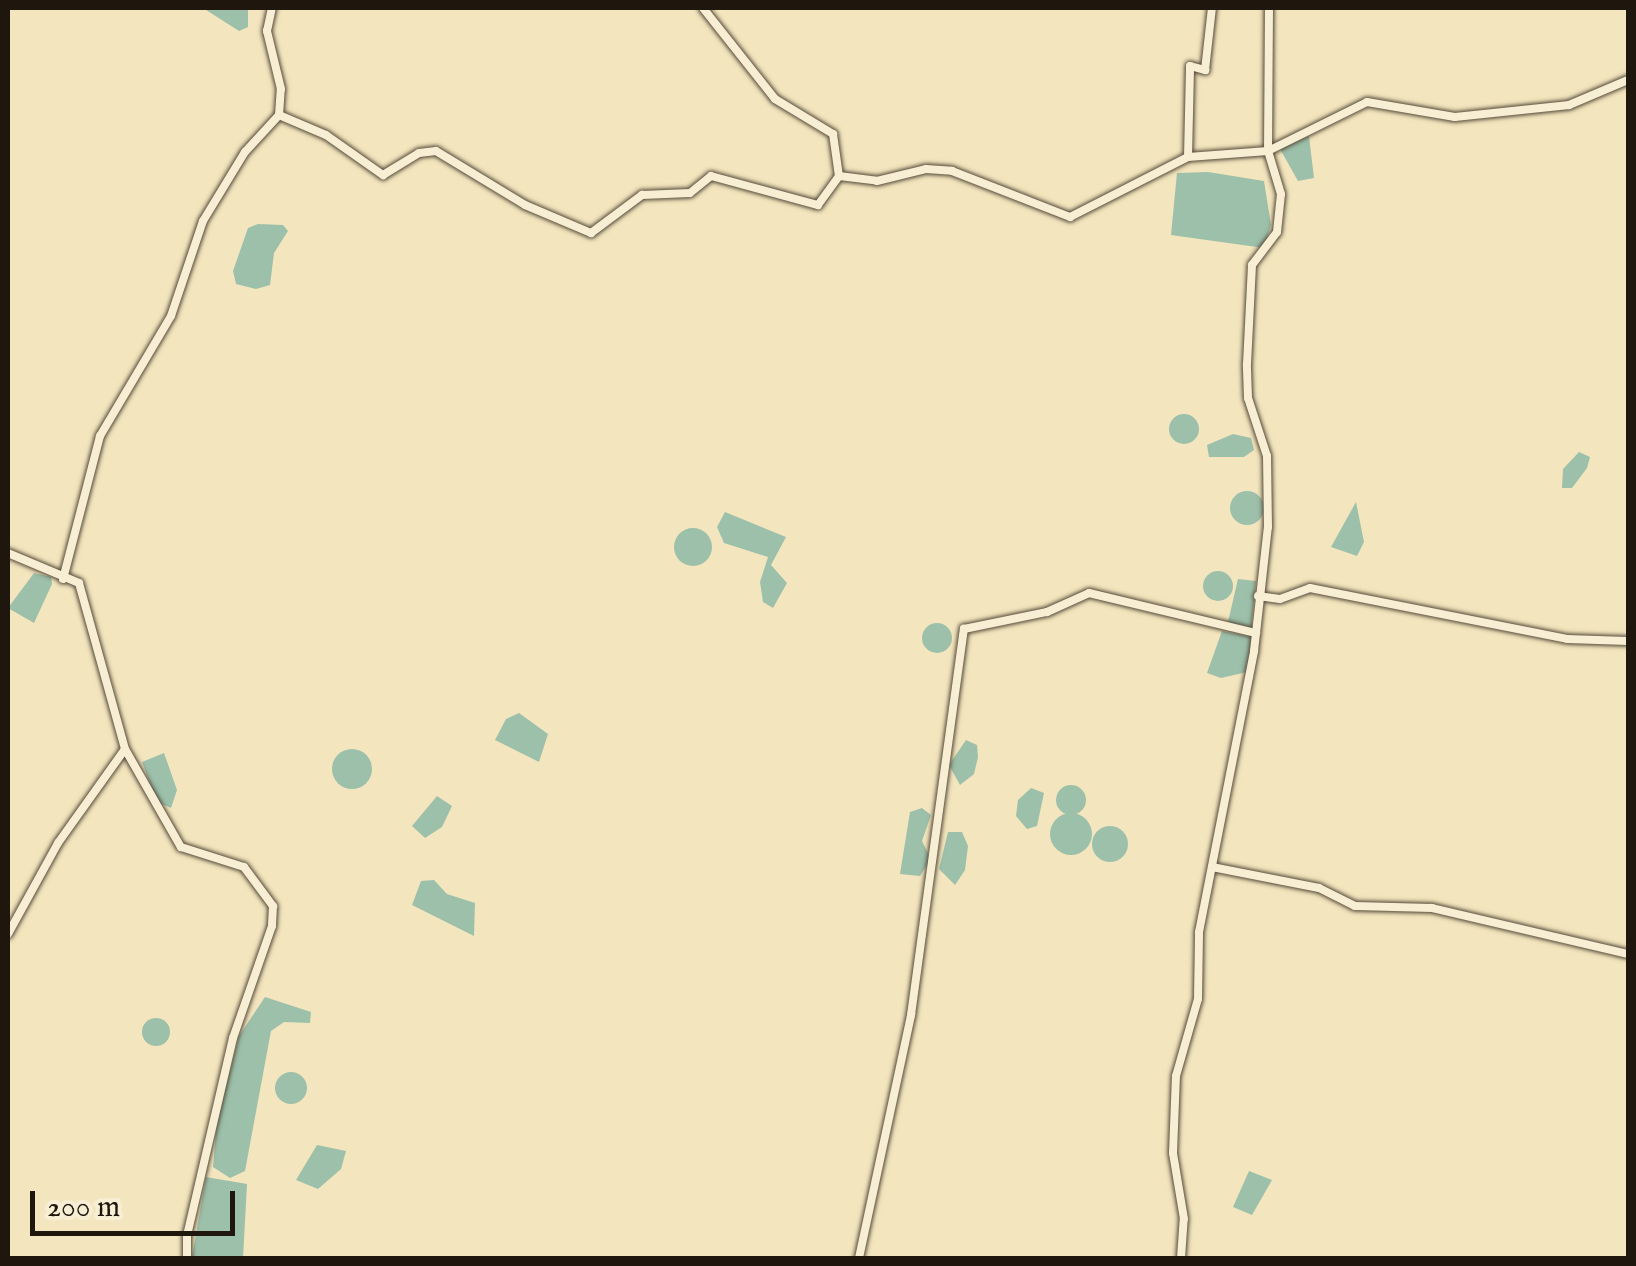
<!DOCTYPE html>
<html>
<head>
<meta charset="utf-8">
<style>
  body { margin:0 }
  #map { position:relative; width:1636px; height:1266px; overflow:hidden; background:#f3e5bd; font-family:"IM FELL English",serif }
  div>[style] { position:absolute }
  .water>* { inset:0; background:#9dc0aa }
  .round { border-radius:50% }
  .roads { filter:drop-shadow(0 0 2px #544a3a) drop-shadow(0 0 2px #544a3a) }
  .minor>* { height:8px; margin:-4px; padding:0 4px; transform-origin:4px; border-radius:4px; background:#f7eed4 }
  span { translate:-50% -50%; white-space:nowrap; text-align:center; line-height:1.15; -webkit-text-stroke:9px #f7eed4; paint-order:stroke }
  .frame { position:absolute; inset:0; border:10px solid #1f160e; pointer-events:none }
  .scale { position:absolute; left:30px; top:1191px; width:205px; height:45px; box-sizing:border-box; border:5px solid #1f160e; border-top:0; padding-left:12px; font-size:30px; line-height:35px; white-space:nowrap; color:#1f160e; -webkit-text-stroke:8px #f7eed4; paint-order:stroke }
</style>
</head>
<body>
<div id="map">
  <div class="water">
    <i style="clip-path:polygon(203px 8px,248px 8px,248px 27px,239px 31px)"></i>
    <i style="clip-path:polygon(1309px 136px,1314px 178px,1298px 181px,1280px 149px)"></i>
    <i style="clip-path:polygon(1208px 172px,1264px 181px,1271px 225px,1264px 248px,1171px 235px,1177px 173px)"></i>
    <i style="clip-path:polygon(258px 224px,283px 225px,288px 231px,274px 253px,270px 285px,256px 289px,236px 284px,233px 271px,248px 228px)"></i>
    <i class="round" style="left:1169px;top:414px;width:30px;height:30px"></i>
    <i style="clip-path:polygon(1233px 434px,1251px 438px,1254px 450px,1244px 457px,1209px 457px,1207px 445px)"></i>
    <i style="clip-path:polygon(1579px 452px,1590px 457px,1587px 468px,1572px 488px,1562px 488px,1563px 469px)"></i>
    <i class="round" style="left:1230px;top:491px;width:34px;height:34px"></i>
    <i style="clip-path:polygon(1356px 502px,1364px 542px,1357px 556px,1331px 547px)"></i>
    <i style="clip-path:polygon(725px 512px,786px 537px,771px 565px,787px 583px,773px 608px,763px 602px,760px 582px,768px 557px,724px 543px,717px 527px)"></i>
    <i class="round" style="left:674px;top:528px;width:38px;height:38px"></i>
    <i class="round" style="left:1203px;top:571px;width:30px;height:30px"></i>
    <i style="clip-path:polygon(34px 573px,51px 577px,52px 584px,34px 623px,8px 608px)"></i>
    <i style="clip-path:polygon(1238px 579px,1256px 581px,1251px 629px,1228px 622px)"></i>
    <i class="round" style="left:922px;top:623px;width:30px;height:30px"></i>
    <i style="clip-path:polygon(1222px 631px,1253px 637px,1247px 672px,1221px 678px,1207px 673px)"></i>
    <i style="clip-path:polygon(519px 713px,548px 734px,539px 762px,495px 740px,506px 719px)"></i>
    <i style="clip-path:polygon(966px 740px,977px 745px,978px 757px,974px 774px,960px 785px,949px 765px)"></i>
    <i class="round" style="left:332px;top:749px;width:40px;height:40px"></i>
    <i style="clip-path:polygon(164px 753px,177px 790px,171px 808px,157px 802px,142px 762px)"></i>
    <i class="round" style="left:1056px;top:785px;width:30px;height:30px"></i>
    <i style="clip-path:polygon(1031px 788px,1044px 793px,1037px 826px,1027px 829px,1016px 816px,1018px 800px)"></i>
    <i style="clip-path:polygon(437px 796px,452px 806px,442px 827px,425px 838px,412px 826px)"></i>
    <i style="clip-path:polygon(922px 808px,931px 815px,922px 841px,931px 859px,920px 876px,900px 874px,910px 812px)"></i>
    <i class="round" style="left:1050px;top:813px;width:42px;height:42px"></i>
    <i class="round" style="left:1092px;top:826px;width:36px;height:36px"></i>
    <i style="clip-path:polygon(948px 832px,962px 832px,968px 846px,965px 870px,955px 885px,939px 869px)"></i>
    <i style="clip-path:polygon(434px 880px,447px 894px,475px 903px,474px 936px,412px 905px,421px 881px)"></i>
    <i style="clip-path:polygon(265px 997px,311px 1012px,310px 1023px,284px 1022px,271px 1031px,245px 1171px,230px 1178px,213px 1167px,217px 1121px,239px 1036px)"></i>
    <i class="round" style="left:142px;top:1018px;width:28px;height:28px"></i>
    <i class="round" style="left:275px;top:1072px;width:32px;height:32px"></i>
    <i style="clip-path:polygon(317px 1145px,346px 1151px,341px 1169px,318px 1189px,296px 1180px)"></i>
    <i style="clip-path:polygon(1249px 1171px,1272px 1180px,1252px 1215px,1233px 1207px)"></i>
    <i style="clip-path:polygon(206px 1177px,247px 1184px,243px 1258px,192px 1257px)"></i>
  </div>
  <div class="roads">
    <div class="minor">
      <i style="left:703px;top:8px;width:116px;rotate:51.6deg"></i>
      <i style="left:775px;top:99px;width:68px;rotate:31.1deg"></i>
      <i style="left:833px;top:134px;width:42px;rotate:81.9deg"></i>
      <i style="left:279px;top:115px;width:51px;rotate:23.1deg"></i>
      <i style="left:326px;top:135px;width:70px;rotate:35.1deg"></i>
      <i style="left:383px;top:175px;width:42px;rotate:-31.4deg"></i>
      <i style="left:419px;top:153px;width:17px;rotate:-7deg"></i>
      <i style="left:436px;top:151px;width:104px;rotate:31.2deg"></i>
      <i style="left:525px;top:205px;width:72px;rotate:23deg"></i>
      <i style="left:591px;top:233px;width:64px;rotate:-36.7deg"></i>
      <i style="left:642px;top:195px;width:48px;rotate:-2.4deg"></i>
      <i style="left:690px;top:193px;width:27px;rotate:-39deg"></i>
      <i style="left:711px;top:176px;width:111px;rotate:15.2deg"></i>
      <i style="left:818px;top:205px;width:36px;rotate:-54deg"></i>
      <i style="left:839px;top:176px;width:38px;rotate:7deg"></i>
      <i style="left:877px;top:181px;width:50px;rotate:-13.8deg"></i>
      <i style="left:926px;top:169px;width:26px;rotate:4deg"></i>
      <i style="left:952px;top:171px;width:127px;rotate:21.3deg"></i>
      <i style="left:1070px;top:217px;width:132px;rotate:-27deg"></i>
      <i style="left:1188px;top:157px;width:80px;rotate:-4.3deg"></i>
      <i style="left:1268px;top:151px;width:110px;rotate:-26.3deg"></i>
      <i style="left:1367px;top:102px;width:89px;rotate:9.7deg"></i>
      <i style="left:1455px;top:117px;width:115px;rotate:-6deg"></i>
      <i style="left:1569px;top:105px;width:64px;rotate:-23deg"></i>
      <i style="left:1188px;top:157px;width:91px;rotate:-88.7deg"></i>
      <i style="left:1190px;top:66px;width:16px;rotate:15deg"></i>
      <i style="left:1205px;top:70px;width:62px;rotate:-83.6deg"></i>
      <i style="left:8px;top:553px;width:77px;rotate:22.9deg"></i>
      <i style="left:79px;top:583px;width:172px;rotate:74.5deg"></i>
      <i style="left:63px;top:579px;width:148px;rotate:-75.5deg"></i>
      <i style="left:100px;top:436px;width:139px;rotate:-59.4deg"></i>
      <i style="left:171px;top:316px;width:100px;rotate:-71.4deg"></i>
      <i style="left:203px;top:221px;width:81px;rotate:-58.7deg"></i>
      <i style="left:245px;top:152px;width:50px;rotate:-47.4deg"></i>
      <i style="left:279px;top:115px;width:26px;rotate:-86deg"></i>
      <i style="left:281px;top:89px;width:60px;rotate:-103.6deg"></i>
      <i style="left:267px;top:31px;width:24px;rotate:-78deg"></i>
      <i style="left:1258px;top:596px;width:22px;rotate:8deg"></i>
      <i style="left:1280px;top:599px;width:32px;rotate:-20deg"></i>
      <i style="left:1310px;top:588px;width:262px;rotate:11.2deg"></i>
      <i style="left:1567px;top:639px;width:61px;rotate:1.9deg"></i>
      <i style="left:1212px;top:867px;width:109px;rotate:11.1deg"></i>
      <i style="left:1319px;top:888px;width:40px;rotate:26.6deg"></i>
      <i style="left:1355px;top:906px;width:77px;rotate:1.5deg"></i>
      <i style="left:1432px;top:908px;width:201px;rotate:13.2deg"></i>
      <i style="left:8px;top:934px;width:104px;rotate:-61.2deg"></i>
      <i style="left:58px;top:843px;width:115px;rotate:-54.5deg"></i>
      <i style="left:125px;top:749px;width:113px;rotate:60.3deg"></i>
      <i style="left:181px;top:847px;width:66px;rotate:17.6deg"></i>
      <i style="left:244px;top:867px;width:49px;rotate:53.4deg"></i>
      <i style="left:273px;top:906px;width:20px;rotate:93deg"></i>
      <i style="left:272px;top:926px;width:119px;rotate:109.2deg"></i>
      <i style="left:233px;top:1038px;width:203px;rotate:103.1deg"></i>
      <i style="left:187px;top:1236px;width:22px;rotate:90deg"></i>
      <i style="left:859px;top:1258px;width:249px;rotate:-77.9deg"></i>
      <i style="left:911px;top:1015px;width:390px;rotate:-82.2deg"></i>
      <i style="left:964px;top:629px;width:85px;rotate:-11.6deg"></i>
      <i style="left:1047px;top:612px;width:46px;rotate:-24.3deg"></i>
      <i style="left:1089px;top:593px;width:172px;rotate:13.5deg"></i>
      <i style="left:1181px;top:1258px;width:39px;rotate:-86deg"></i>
      <i style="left:1184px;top:1219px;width:67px;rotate:-99.5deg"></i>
      <i style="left:1173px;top:1153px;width:77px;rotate:-87.8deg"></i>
      <i style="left:1176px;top:1076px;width:80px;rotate:-74.1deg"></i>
      <i style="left:1198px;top:999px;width:67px;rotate:-89.1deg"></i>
      <i style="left:1199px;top:932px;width:286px;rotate:-78.9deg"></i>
      <i style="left:1254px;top:651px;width:125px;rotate:-83.6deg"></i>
      <i style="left:1268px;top:527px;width:71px;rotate:-90.8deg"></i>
      <i style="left:1267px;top:456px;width:61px;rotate:-108.1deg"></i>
      <i style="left:1248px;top:398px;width:34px;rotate:-92deg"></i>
      <i style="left:1247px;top:364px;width:99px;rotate:-87.1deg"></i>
      <i style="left:1252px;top:265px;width:41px;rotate:-52.9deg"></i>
      <i style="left:1277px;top:232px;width:38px;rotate:-84deg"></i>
      <i style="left:1281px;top:194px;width:45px;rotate:-106.8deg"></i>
      <i style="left:1268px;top:151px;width:143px;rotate:-89.6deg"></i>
    </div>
  </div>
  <div class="frame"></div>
  <div class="scale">200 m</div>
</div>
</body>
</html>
